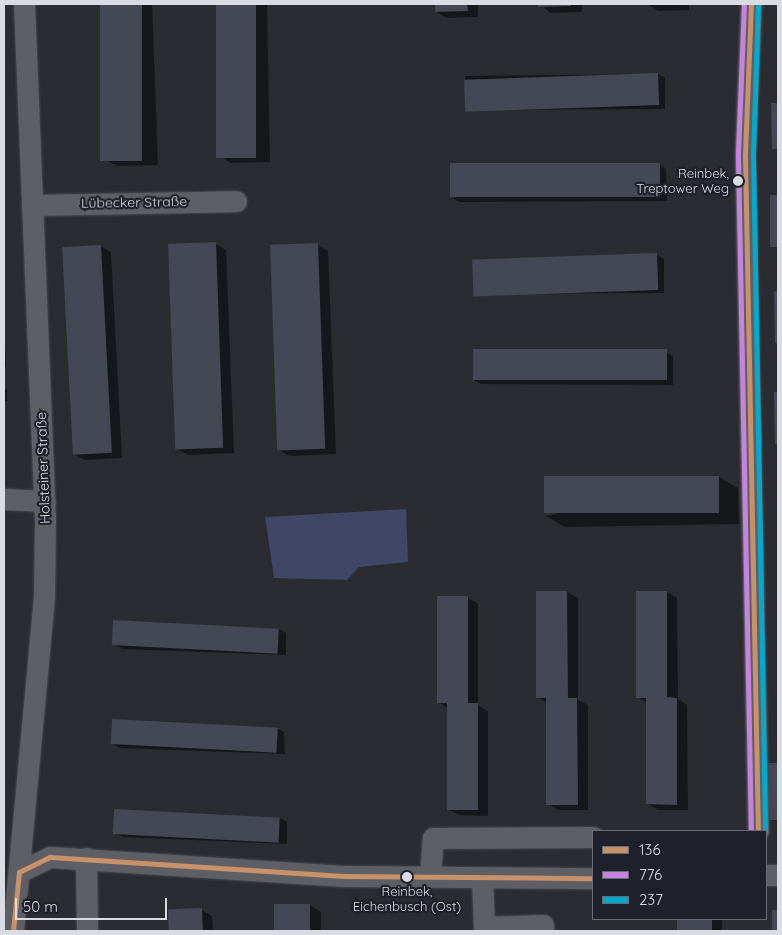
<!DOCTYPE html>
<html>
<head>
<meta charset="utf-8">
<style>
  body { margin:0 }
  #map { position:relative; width:782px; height:935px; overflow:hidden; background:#2a2c32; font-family:Quicksand,sans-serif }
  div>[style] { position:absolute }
  .green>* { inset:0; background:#404665 }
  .shadow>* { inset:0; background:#0007; transform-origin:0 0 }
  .building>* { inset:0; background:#444754; transform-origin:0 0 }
  .roads { filter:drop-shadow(0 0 1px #47494e) drop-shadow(0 0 1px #47494e) }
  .minor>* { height:21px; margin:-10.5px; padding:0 10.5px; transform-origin:10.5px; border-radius:10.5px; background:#5e5f64 }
  .bus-1>* { height:5px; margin:-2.5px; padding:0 2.5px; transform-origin:2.5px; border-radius:2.5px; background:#c7916a }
  .bus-2>* { height:5px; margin:-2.5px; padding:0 2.5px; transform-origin:2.5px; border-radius:2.5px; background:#c483df }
  .bus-3>* { height:5px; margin:-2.5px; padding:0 2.5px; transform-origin:2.5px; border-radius:2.5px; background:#00a9ce }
  .dots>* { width:14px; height:14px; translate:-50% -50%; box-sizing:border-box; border:2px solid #1e202b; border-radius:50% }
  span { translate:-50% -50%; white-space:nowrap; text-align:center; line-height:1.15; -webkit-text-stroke:4.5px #1e202b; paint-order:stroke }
  .bus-label { font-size:13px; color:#dadce4 }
  .right { translate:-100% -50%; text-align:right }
  .street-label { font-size:14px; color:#dadce4 }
  .frame { position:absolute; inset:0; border:5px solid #dadce4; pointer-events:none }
  .legend { position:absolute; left:592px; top:830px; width:175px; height:90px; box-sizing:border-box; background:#1e202b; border:1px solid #696b75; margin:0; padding:6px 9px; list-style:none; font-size:15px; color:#dadce4 }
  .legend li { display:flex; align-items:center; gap:10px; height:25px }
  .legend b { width:25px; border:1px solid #696b75 }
  .scale { position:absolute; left:15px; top:898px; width:152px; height:22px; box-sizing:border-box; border:2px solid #dadce4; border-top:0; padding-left:6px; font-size:15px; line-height:18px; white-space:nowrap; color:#dadce4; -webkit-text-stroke:4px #1e202b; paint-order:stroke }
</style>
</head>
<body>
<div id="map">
  <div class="green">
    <i style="clip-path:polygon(406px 509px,408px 562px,359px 567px,347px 580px,274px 578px,265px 517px)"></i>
  </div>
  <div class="shadow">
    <i style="clip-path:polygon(101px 4px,152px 4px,158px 165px,117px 166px,106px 160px)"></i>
    <i style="clip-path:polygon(217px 4px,267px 4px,270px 162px,231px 163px,221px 157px)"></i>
    <i style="clip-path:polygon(436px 4px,478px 4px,478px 17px,447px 18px,436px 12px)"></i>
    <i style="clip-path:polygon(540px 4px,582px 4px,582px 12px,550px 13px)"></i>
    <i style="clip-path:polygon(647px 4px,689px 4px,689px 10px,658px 11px)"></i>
    <i style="clip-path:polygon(658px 74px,665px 78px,665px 109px,472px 110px,465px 106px,465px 76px)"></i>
    <i style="clip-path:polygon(772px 105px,778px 105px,778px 150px,773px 148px)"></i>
    <i style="clip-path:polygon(659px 164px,666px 169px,667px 201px,459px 202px,452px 198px)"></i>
    <i style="clip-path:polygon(771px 196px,778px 196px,778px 248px,772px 246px)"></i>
    <i style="clip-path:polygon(216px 244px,226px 250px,234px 453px,188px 455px,177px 449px)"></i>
    <i style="clip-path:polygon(318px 245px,328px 251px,336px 454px,290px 456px,279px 450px)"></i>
    <i style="clip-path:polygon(100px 246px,111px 252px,122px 458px,85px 460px,74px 454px)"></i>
    <i style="clip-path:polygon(657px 255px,664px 259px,664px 293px,481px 294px,474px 290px)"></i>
    <i style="left:776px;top:292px;width:2px;height:50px"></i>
    <i style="clip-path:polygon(4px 342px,5px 343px,6px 367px,4px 367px)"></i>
    <i style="clip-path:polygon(666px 352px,673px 356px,673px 385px,481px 384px,474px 380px)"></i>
    <i style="clip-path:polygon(4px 388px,7px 390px,7px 401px,4px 401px)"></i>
    <i style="clip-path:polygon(775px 393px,778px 393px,778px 445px,776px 443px)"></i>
    <i style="clip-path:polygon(719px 477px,738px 488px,739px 524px,565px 527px,546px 516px)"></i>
    <i style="clip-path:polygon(567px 592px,578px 598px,578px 700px,588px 705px,588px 810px,558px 810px,548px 804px,547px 703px,538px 697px)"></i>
    <i style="clip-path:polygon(667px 592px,677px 598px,678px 699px,687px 705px,688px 810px,658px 810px,648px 804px,647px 703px,637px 697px)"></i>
    <i style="clip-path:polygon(467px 597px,478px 604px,478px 705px,488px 711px,488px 816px,459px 815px,448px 809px,448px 708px,438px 702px)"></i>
    <i style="clip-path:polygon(115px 622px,279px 629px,286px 633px,286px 655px,122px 649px,115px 644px)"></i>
    <i style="clip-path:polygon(277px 728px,284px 732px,285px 754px,120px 748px,113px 744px)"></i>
    <i style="clip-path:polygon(769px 764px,778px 764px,778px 821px,770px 819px)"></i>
    <i style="clip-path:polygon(280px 818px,287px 822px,287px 844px,123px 837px,116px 833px)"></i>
    <i style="clip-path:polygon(310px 905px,321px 912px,321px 931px,275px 931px,275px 906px)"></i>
    <i style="clip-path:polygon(202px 910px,212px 916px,213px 931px,170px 931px,169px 911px)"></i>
    <i style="left:678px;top:919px;width:44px;height:12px"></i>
  </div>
  <div class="building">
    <i style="left:100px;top:4px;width:42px;height:157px"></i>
    <i style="left:216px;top:4px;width:40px;height:154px"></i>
    <i style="clip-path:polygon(435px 4px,467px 4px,468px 11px,435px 12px)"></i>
    <i style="clip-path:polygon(538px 4px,571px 4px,571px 6px,538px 7px)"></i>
    <i style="left:658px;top:73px;width:32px;height:194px;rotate:88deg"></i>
    <i style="clip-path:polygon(771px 103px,778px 103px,778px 149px,772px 149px)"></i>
    <i style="left:660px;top:163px;width:34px;height:210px;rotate:90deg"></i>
    <i style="left:770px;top:195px;width:8px;height:52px"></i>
    <i style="left:216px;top:242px;width:206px;height:48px;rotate:88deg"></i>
    <i style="left:318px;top:243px;width:206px;height:48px;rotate:88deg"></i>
    <i style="left:101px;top:245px;width:208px;height:39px;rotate:87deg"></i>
    <i style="left:657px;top:253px;width:37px;height:185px;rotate:88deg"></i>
    <i style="clip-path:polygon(774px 291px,778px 291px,778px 343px,775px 343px)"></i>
    <i style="left:473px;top:349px;width:194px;height:31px"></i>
    <i style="clip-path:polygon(774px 392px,778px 392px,778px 444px,775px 444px)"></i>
    <i style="left:719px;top:476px;width:37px;height:175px;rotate:90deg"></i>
    <i style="clip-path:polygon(536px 591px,567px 591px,568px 698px,577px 698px,578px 805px,546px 805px,546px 698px,536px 698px)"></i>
    <i style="clip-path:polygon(636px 591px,667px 591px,667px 697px,677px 698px,677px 805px,646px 804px,646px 698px,636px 698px)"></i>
    <i style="clip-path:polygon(437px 596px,468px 596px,468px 703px,478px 703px,478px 810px,447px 810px,447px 703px,437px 703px)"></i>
    <i style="left:113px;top:620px;width:166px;height:25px;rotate:3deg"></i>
    <i style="left:112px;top:719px;width:166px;height:25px;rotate:3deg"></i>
    <i style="left:768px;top:763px;width:10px;height:57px"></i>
    <i style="left:114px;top:809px;width:166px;height:25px;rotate:3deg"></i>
    <i style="left:310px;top:904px;width:27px;height:36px;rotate:90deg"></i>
    <i style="left:202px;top:908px;width:23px;height:34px;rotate:88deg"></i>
    <i style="left:772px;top:910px;width:6px;height:21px"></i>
    <i style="left:677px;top:919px;width:35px;height:12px"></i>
  </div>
  <div class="roads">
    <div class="minor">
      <i style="left:751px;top:4px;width:152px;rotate:92.3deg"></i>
      <i style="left:745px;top:156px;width:675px;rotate:88.9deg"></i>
      <i style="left:32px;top:205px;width:204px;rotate:-1.1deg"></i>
      <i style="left:4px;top:499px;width:41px;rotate:2.8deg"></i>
      <i style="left:86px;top:858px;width:73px;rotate:89.2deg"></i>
      <i style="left:19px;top:872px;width:34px;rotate:-26deg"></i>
      <i style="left:50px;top:857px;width:294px;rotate:3.7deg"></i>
      <i style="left:343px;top:876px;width:250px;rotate:0.5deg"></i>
      <i style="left:766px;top:875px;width:12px"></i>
      <i style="left:430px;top:877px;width:39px;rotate:-86deg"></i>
      <i style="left:433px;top:838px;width:160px;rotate:-0.4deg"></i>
      <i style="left:482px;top:878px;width:49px;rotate:87.7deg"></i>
      <i style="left:484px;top:927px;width:59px;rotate:-1.9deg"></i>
      <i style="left:543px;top:925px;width:6px;rotate:90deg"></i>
      <i style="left:13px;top:931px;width:337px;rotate:-84.7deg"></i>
      <i style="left:44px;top:595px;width:75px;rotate:-89.2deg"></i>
      <i style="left:45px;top:520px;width:516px;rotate:-92.33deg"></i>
    </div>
  </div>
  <div class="bus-1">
    <i style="left:751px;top:4px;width:152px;rotate:92.3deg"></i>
    <i style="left:745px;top:156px;width:675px;rotate:88.9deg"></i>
    <i style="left:19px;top:872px;width:34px;rotate:-26deg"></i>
    <i style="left:50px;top:857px;width:294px;rotate:3.7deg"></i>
    <i style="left:343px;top:876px;width:250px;rotate:0.5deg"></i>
    <i style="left:13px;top:931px;width:59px;rotate:-84.2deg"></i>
  </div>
  <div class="bus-2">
    <i style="left:744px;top:4px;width:152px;rotate:92.3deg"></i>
    <i style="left:738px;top:156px;width:675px;rotate:88.9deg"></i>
  </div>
  <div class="bus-3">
    <i style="left:758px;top:4px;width:152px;rotate:91.9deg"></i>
    <i style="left:753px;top:156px;width:675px;rotate:88.98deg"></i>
  </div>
  <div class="dots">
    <i style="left:738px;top:181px;background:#dadce4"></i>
    <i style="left:407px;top:877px;background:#dadce4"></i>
  </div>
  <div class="bus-label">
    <span class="right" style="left:729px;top:181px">Reinbek,<br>Treptower Weg</span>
    <span style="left:407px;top:899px">Reinbek,<br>Eichenbusch (Ost)</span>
  </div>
  <div class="street-label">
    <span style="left:134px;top:202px;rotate:-1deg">Lübecker Straße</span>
    <span style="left:43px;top:468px;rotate:-92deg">Holsteiner Straße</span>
  </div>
  <div class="frame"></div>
  <ul class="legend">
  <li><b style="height:6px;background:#c7916a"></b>136</li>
  <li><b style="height:6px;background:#c483df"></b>776</li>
  <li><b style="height:6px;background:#00a9ce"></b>237</li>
  </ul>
  <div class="scale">50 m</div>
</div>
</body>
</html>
